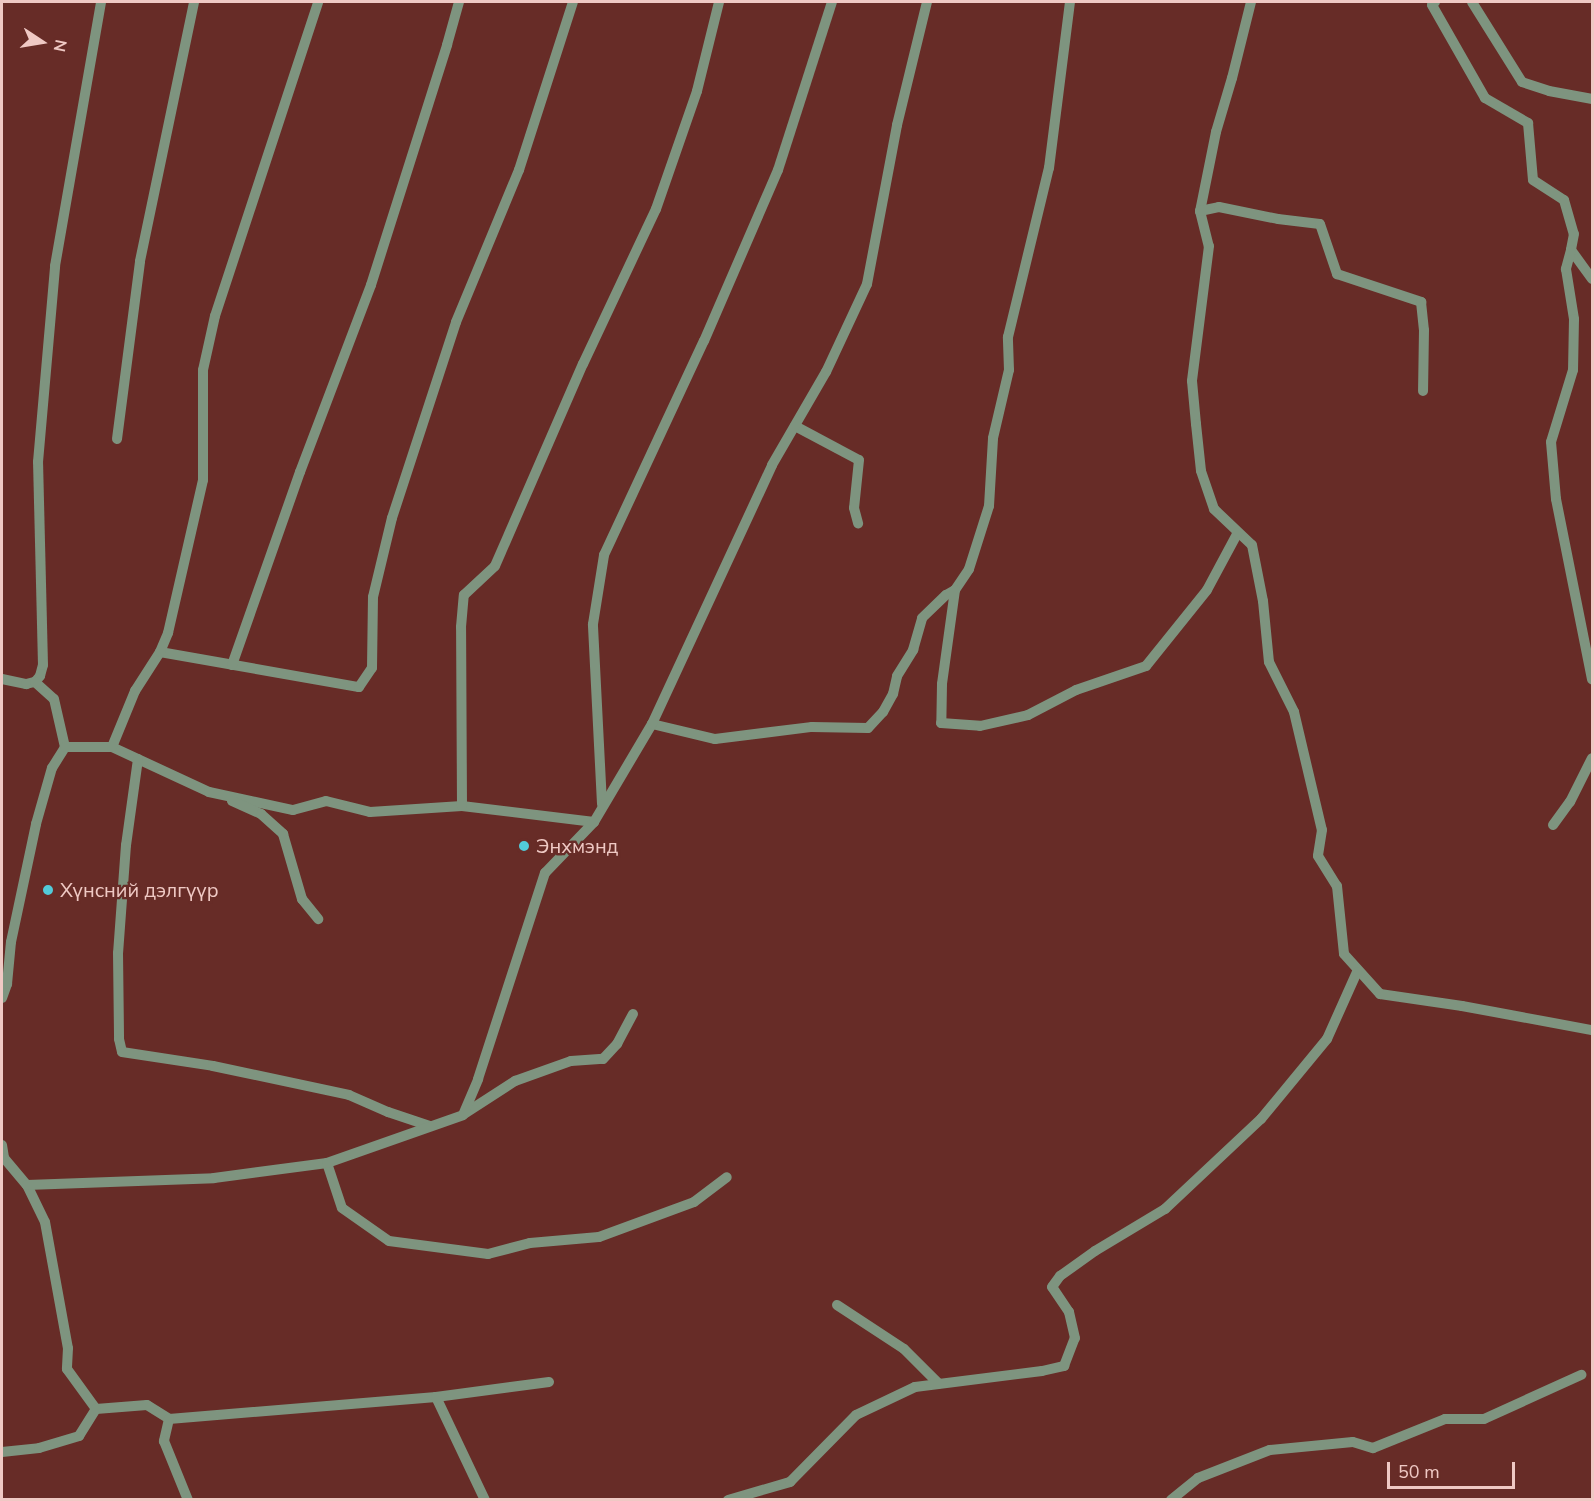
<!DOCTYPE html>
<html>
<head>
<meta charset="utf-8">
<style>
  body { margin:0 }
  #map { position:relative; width:1594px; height:1501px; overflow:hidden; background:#672c27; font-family:"Nunito Sans",sans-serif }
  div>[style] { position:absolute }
  .minor>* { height:10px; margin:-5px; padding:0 5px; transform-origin:5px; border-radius:5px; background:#7e947f }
  .dots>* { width:16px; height:16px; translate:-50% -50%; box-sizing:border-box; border:3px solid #672c27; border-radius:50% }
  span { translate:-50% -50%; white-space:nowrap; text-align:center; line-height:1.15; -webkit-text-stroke:4.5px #672c27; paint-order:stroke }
  .poi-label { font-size:20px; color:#efc9c4 }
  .left { translate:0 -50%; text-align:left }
  .frame { position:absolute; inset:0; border:3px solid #efc9c4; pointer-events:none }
  .north { position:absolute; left:12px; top:12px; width:60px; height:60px; -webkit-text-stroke:4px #672c27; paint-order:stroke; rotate:102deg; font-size:16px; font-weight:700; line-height:24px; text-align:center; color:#efc9c4 }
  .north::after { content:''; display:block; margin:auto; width:21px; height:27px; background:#efc9c4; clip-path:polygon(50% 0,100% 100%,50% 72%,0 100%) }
  .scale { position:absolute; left:1387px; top:1462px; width:128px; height:27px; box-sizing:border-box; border:3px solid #efc9c4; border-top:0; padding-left:8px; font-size:18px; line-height:21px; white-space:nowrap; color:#efc9c4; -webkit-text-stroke:4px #672c27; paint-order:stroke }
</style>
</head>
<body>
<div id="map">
  <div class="minor">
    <i style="left:1251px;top:2px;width:78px;rotate:104deg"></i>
    <i style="left:1232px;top:78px;width:56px;rotate:106.5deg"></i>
    <i style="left:1216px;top:132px;width:81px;rotate:101.4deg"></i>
    <i style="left:1200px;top:211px;width:36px;rotate:76deg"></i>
    <i style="left:1209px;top:246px;width:136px;rotate:97.2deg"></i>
    <i style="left:1192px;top:381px;width:43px;rotate:84.7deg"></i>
    <i style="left:1196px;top:424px;width:47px;rotate:83.9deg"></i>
    <i style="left:1201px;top:471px;width:40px;rotate:71.1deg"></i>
    <i style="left:1214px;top:509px;width:52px;rotate:43.5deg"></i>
    <i style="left:1252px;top:545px;width:57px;rotate:78.9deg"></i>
    <i style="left:1263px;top:601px;width:61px;rotate:84.4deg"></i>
    <i style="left:1269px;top:662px;width:56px;rotate:63.4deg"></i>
    <i style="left:1294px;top:712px;width:121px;rotate:76.7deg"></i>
    <i style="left:1322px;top:830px;width:26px;rotate:99deg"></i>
    <i style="left:1318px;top:856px;width:36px;rotate:58deg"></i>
    <i style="left:1337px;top:886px;width:68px;rotate:84.1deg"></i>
    <i style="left:1344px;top:954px;width:54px;rotate:48deg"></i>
    <i style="left:1380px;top:994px;width:83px;rotate:8.3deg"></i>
    <i style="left:1462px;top:1006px;width:132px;rotate:10.5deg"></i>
    <i style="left:1435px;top:2px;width:4px;rotate:135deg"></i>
    <i style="left:1432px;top:5px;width:107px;rotate:60.3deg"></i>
    <i style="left:1485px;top:98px;width:50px;rotate:30.2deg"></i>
    <i style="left:1528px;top:123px;width:57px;rotate:85deg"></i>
    <i style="left:1533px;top:180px;width:37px;rotate:33deg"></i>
    <i style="left:1564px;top:200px;width:35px;rotate:74deg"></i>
    <i style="left:1574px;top:234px;width:16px;rotate:101deg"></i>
    <i style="left:1571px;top:250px;width:36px;rotate:54deg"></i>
    <i style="left:1472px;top:2px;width:94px;rotate:58deg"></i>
    <i style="left:1522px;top:82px;width:28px;rotate:18deg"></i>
    <i style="left:1549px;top:91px;width:44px;rotate:10.5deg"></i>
    <i style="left:1200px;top:211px;width:19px;rotate:-12deg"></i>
    <i style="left:1219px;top:207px;width:60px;rotate:11.5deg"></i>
    <i style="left:1278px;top:219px;width:42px;rotate:6.8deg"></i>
    <i style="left:1320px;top:224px;width:53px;rotate:71.2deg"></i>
    <i style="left:1337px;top:274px;width:89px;rotate:18.4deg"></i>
    <i style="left:1421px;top:302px;width:28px;rotate:84deg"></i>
    <i style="left:1424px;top:330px;width:61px;rotate:90.9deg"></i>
    <i style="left:1571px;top:250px;width:20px;rotate:105deg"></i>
    <i style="left:1566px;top:269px;width:51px;rotate:80.9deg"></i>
    <i style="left:1574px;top:319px;width:51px;rotate:91.1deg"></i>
    <i style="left:1573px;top:370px;width:75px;rotate:107deg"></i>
    <i style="left:1551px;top:442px;width:57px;rotate:85deg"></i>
    <i style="left:1556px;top:499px;width:184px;rotate:78.7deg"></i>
    <i style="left:795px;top:426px;width:72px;rotate:28deg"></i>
    <i style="left:859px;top:460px;width:48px;rotate:95.9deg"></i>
    <i style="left:854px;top:508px;width:16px;rotate:75deg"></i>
    <i style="left:117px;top:439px;width:179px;rotate:-82.6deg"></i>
    <i style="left:140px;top:261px;width:265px;rotate:-78.2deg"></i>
    <i style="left:955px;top:590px;width:25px;rotate:-56deg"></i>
    <i style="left:969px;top:569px;width:66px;rotate:-72.4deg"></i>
    <i style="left:989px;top:506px;width:68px;rotate:-86.6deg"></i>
    <i style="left:993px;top:438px;width:70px;rotate:-76.8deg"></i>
    <i style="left:1009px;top:370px;width:33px;rotate:-92deg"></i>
    <i style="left:1008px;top:337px;width:174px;rotate:-76.4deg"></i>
    <i style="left:1049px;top:168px;width:167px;rotate:-82.8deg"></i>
    <i style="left:160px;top:652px;width:202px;rotate:10deg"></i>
    <i style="left:359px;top:687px;width:23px;rotate:-56deg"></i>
    <i style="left:372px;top:668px;width:71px;rotate:-89.2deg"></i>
    <i style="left:373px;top:597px;width:81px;rotate:-76.5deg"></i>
    <i style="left:392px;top:518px;width:206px;rotate:-71.9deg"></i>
    <i style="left:456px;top:322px;width:165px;rotate:-67.5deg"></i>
    <i style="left:519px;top:170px;width:176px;rotate:-72.2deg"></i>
    <i style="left:232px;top:665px;width:205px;rotate:-70.6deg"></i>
    <i style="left:300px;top:472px;width:200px;rotate:-69.2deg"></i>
    <i style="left:371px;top:285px;width:252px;rotate:-72.4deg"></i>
    <i style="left:447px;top:45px;width:45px;rotate:-74.4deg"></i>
    <i style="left:2px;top:679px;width:25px;rotate:12deg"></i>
    <i style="left:26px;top:684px;width:9px;rotate:-13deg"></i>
    <i style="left:35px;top:682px;width:8px;rotate:-50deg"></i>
    <i style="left:40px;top:676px;width:11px;rotate:-75deg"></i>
    <i style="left:43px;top:665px;width:203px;rotate:-91.4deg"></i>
    <i style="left:38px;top:462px;width:197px;rotate:-85deg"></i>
    <i style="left:55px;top:266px;width:268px;rotate:-80.1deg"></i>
    <i style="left:35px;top:682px;width:25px;rotate:42deg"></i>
    <i style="left:54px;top:699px;width:49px;rotate:77.1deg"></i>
    <i style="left:652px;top:724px;width:65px;rotate:13.4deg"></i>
    <i style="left:715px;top:739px;width:98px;rotate:-7.1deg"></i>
    <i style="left:812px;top:727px;width:56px;rotate:1deg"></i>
    <i style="left:868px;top:728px;width:22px;rotate:-47deg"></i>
    <i style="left:883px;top:712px;width:21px;rotate:-61deg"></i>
    <i style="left:893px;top:694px;width:18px;rotate:-77deg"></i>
    <i style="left:897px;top:676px;width:31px;rotate:-58deg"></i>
    <i style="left:913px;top:650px;width:33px;rotate:-74deg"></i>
    <i style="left:922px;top:618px;width:33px;rotate:-44deg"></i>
    <i style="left:946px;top:595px;width:10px;rotate:-29deg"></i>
    <i style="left:955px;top:590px;width:95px;rotate:97.9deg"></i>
    <i style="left:942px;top:684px;width:39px;rotate:91deg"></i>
    <i style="left:941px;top:723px;width:39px;rotate:4deg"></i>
    <i style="left:980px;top:726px;width:49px;rotate:-12.9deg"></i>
    <i style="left:1028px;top:715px;width:54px;rotate:-27.5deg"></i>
    <i style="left:1076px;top:690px;width:74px;rotate:-18.9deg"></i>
    <i style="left:1146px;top:666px;width:97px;rotate:-51.2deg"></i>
    <i style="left:1207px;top:590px;width:64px;rotate:-61.8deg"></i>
    <i style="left:112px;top:747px;width:107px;rotate:24.9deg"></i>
    <i style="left:209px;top:792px;width:86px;rotate:12.1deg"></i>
    <i style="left:293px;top:810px;width:34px;rotate:-15deg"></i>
    <i style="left:326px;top:801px;width:45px;rotate:14deg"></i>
    <i style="left:370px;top:812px;width:92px;rotate:-3.7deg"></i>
    <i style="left:462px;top:806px;width:133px;rotate:6.9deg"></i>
    <i style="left:138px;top:759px;width:87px;rotate:97.9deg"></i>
    <i style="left:126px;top:845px;width:108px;rotate:94.2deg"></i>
    <i style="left:118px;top:953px;width:86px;rotate:89.3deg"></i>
    <i style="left:119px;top:1039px;width:13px;rotate:77deg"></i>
    <i style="left:122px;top:1052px;width:92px;rotate:8.7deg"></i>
    <i style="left:213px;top:1066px;width:139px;rotate:12deg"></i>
    <i style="left:349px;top:1095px;width:43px;rotate:23.6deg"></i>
    <i style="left:388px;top:1112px;width:44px;rotate:18.4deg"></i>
    <i style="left:232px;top:801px;width:32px;rotate:24deg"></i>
    <i style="left:261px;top:814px;width:30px;rotate:42deg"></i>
    <i style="left:283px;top:834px;width:68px;rotate:73.7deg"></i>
    <i style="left:302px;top:899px;width:26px;rotate:51deg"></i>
    <i style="left:602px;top:804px;width:180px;rotate:-92.9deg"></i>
    <i style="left:593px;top:624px;width:70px;rotate:-80.9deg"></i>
    <i style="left:604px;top:555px;width:236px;rotate:-65deg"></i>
    <i style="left:704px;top:341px;width:186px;rotate:-66.6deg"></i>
    <i style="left:778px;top:170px;width:176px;rotate:-72.2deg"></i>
    <i style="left:462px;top:806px;width:179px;rotate:-90.3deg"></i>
    <i style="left:461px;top:627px;width:32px;rotate:-85deg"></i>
    <i style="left:464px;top:595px;width:42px;rotate:-43.1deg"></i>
    <i style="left:495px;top:566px;width:220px;rotate:-66.5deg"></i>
    <i style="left:583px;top:364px;width:171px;rotate:-64.8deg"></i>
    <i style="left:656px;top:209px;width:125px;rotate:-70.8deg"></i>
    <i style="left:697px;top:91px;width:92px;rotate:-76.1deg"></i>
    <i style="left:1553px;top:825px;width:29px;rotate:-54deg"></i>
    <i style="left:1570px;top:802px;width:49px;rotate:-63.4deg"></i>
    <i style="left:2px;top:998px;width:15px;rotate:-70deg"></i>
    <i style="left:7px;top:984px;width:42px;rotate:-84.6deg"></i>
    <i style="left:11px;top:942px;width:121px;rotate:-78deg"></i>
    <i style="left:36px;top:824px;width:58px;rotate:-74.1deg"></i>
    <i style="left:52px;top:768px;width:25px;rotate:-58deg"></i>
    <i style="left:65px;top:747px;width:47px"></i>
    <i style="left:112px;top:747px;width:61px;rotate:-67.7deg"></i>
    <i style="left:135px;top:691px;width:46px;rotate:-57.3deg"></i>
    <i style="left:160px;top:652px;width:21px;rotate:-67deg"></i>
    <i style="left:168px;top:633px;width:157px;rotate:-77.1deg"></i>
    <i style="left:203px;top:480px;width:110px;rotate:-90deg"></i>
    <i style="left:203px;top:370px;width:55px;rotate:-77.5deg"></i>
    <i style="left:215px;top:316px;width:330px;rotate:-71.8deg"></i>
    <i style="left:464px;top:1114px;width:61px;rotate:-32.9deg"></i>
    <i style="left:515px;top:1081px;width:59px;rotate:-19.7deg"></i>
    <i style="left:571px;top:1061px;width:32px;rotate:-4deg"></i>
    <i style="left:603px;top:1059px;width:21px;rotate:-47deg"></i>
    <i style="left:617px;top:1044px;width:34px;rotate:-62deg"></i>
    <i style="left:2px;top:1145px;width:13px;rotate:81deg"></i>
    <i style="left:4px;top:1158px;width:35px;rotate:50deg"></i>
    <i style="left:27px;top:1185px;width:41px;rotate:64.1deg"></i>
    <i style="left:45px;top:1222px;width:128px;rotate:79.7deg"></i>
    <i style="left:68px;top:1348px;width:21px;rotate:93deg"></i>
    <i style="left:67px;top:1369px;width:49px;rotate:54.1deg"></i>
    <i style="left:96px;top:1409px;width:51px;rotate:-4.5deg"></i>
    <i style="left:147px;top:1405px;width:26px;rotate:32deg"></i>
    <i style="left:169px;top:1419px;width:268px;rotate:-4.7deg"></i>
    <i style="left:436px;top:1397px;width:114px;rotate:-7.6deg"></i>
    <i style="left:327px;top:1163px;width:47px;rotate:71.6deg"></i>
    <i style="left:342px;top:1208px;width:57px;rotate:35.1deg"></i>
    <i style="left:389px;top:1241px;width:100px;rotate:7.5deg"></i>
    <i style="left:488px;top:1254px;width:43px;rotate:-14.7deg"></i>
    <i style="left:530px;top:1243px;width:69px;rotate:-5deg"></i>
    <i style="left:599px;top:1237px;width:101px;rotate:-20.2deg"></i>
    <i style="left:694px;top:1202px;width:41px;rotate:-37.1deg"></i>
    <i style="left:27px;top:1185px;width:187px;rotate:-2.1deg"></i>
    <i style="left:214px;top:1178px;width:114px;rotate:-7.6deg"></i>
    <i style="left:327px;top:1163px;width:144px;rotate:-19.4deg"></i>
    <i style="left:463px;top:1115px;width:39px;rotate:-67deg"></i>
    <i style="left:478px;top:1079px;width:217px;rotate:-72deg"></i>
    <i style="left:545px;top:873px;width:71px;rotate:-46.1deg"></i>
    <i style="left:594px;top:822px;width:114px;rotate:-59.4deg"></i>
    <i style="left:652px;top:724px;width:285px;rotate:-65.1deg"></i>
    <i style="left:772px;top:465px;width:108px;rotate:-59.9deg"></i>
    <i style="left:826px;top:372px;width:97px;rotate:-65deg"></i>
    <i style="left:867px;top:284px;width:162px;rotate:-79.3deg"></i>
    <i style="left:897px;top:125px;width:127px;rotate:-76.3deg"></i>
    <i style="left:837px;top:1305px;width:80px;rotate:33.3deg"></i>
    <i style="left:904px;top:1349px;width:49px;rotate:45deg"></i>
    <i style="left:436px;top:1397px;width:114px;rotate:64.6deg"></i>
    <i style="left:169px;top:1419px;width:23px;rotate:103deg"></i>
    <i style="left:164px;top:1441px;width:64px;rotate:67.9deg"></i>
    <i style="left:2px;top:1452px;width:37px;rotate:-6deg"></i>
    <i style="left:39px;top:1448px;width:42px;rotate:-16.7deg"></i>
    <i style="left:79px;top:1436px;width:32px;rotate:-58deg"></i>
    <i style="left:728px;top:1500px;width:65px;rotate:-16.2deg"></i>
    <i style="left:790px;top:1482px;width:94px;rotate:-45.4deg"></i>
    <i style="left:856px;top:1415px;width:65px;rotate:-25.4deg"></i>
    <i style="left:915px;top:1387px;width:128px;rotate:-7.2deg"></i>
    <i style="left:1042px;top:1371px;width:23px;rotate:-13deg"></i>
    <i style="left:1064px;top:1366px;width:30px;rotate:-69deg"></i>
    <i style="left:1075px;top:1338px;width:27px;rotate:-103deg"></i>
    <i style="left:1069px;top:1312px;width:30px;rotate:-124deg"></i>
    <i style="left:1052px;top:1287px;width:14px;rotate:-54deg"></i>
    <i style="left:1060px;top:1276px;width:43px;rotate:-35.5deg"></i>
    <i style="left:1095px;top:1251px;width:82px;rotate:-31deg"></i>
    <i style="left:1165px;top:1209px;width:132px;rotate:-43.2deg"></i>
    <i style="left:1261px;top:1119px;width:104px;rotate:-50.5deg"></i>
    <i style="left:1327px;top:1039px;width:73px;rotate:-65.9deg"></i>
    <i style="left:1171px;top:1500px;width:35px;rotate:-39deg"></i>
    <i style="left:1198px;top:1478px;width:77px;rotate:-21.3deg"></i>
    <i style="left:1270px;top:1450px;width:83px;rotate:-5.5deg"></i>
    <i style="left:1353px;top:1442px;width:21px;rotate:17deg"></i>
    <i style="left:1373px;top:1448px;width:78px;rotate:-21.9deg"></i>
    <i style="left:1445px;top:1419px;width:39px"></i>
    <i style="left:1484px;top:1419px;width:107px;rotate:-24.4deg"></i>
  </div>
  <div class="dots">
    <i style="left:524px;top:846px;background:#52cbd9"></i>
    <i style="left:48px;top:890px;background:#52cbd9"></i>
  </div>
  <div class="poi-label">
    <span class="left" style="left:536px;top:846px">Энхмэнд</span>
    <span class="left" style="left:60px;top:890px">Хүнсний дэлгүүр</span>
  </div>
  <div class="frame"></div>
  <div class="north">N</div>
  <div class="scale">50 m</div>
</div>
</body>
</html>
